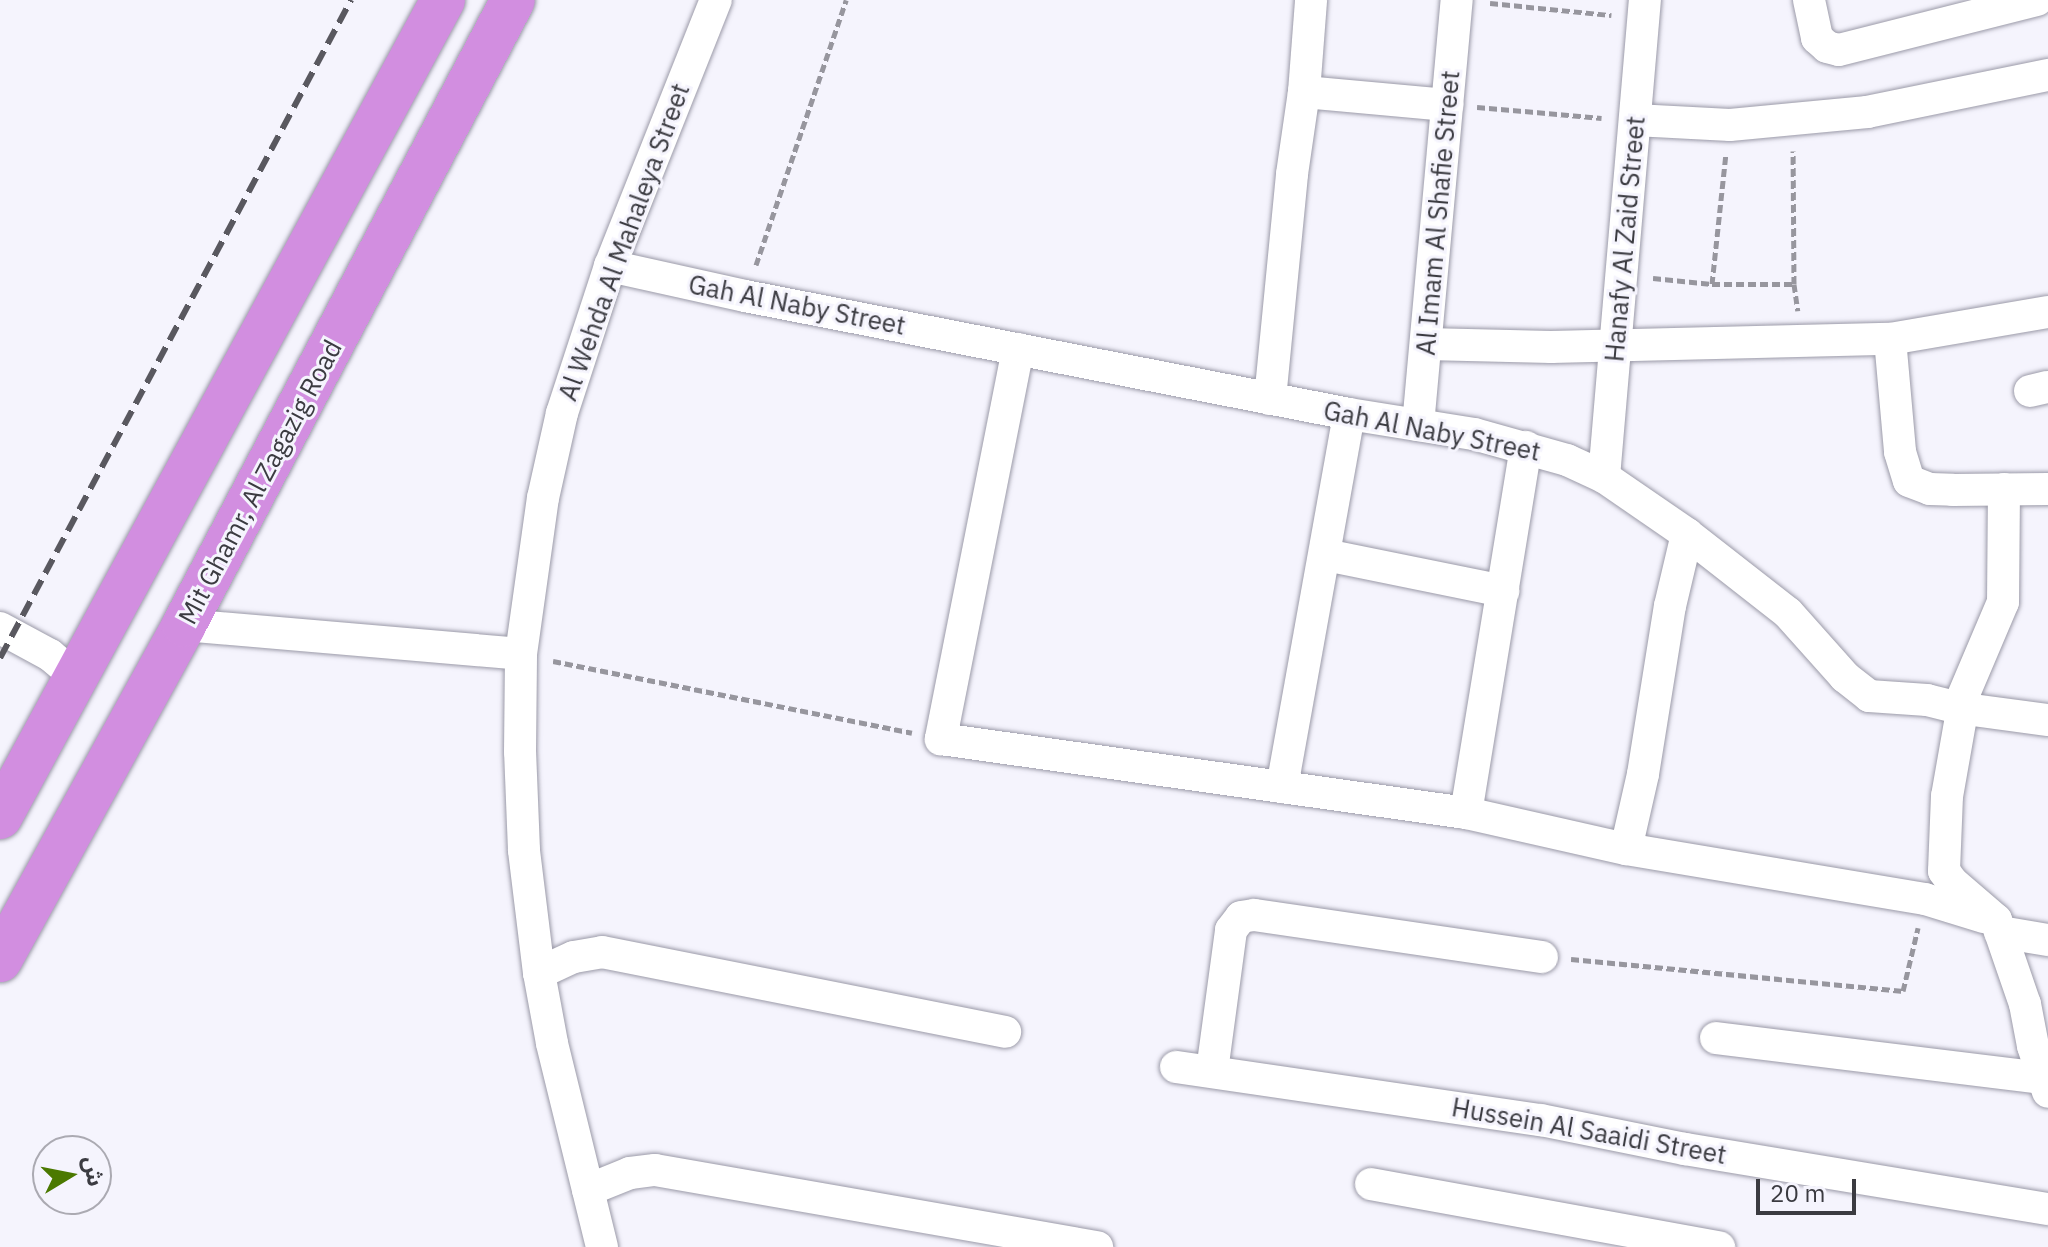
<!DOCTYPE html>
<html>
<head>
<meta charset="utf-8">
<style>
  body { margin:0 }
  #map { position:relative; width:2048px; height:1247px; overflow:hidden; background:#f5f4fd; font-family:"IBM Plex Sans","Noto Sans Arabic",sans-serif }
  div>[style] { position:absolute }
  .path>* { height:5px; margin-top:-2.5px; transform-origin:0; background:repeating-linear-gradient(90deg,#97969e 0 8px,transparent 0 12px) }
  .roads { filter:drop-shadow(0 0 2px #9b9aa8) drop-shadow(0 0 2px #9b9aa8) }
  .minor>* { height:32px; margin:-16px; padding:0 16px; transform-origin:16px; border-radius:16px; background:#fff }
  .trunk>* { height:44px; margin:-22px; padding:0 22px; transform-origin:22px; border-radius:22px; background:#d28ee0 }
  .rail>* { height:6px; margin-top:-3px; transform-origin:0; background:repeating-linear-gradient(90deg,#59585f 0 16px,transparent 0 24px) }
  span { translate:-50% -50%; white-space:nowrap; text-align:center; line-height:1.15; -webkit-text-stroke:6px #f5f4fd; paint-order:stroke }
  .street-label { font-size:26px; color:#3b3b41 }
  .north { position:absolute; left:32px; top:1135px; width:80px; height:80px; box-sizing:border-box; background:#f5f4fd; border:2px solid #abaab2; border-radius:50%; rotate:80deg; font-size:22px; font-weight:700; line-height:32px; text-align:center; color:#3b3b41 }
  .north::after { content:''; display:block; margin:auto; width:28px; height:36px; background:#4b7900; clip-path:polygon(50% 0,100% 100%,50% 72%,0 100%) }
  .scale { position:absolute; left:1756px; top:1179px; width:100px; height:36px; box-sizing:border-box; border:4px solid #3b3b41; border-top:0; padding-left:10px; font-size:24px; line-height:28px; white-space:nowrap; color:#3b3b41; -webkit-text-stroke:6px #f5f4fd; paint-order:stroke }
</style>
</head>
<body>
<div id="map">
  <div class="path">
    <i style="left:1490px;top:3px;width:122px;rotate:5.7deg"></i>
    <i style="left:1477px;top:107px;width:125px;rotate:5deg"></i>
    <i style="left:756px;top:265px;width:280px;rotate:-71.2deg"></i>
    <i style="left:1653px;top:278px;width:59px;rotate:5.8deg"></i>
    <i style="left:1712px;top:284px;width:82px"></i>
    <i style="left:1794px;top:284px;width:133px;rotate:-90.4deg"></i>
    <i style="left:1712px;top:284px;width:131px;rotate:-83.9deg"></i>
    <i style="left:1794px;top:284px;width:27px;rotate:82deg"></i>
    <i style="left:553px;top:661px;width:366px;rotate:11.3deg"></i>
    <i style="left:1571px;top:959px;width:334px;rotate:5.5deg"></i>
    <i style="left:1903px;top:991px;width:65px;rotate:-76.6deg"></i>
  </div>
  <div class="roads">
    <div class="minor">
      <i style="left:1809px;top:0;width:39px;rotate:78deg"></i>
      <i style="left:1817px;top:38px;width:13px;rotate:42deg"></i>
      <i style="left:1827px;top:47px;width:12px;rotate:14deg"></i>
      <i style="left:1839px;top:50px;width:204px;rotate:-14.2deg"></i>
      <i style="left:1304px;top:92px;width:92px;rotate:-85.6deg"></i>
      <i style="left:1635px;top:120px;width:95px;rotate:3deg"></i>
      <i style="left:1730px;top:125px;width:138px;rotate:-5.4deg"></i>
      <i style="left:1867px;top:112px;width:185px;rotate:-11.6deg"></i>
      <i style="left:610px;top:266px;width:138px;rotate:12.5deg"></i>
      <i style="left:745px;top:296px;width:615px;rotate:11.05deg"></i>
      <i style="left:1349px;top:414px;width:127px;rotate:9.1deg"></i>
      <i style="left:1474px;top:434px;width:97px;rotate:15.6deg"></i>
      <i style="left:1567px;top:460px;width:41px;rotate:24.7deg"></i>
      <i style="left:1604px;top:477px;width:101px;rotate:34.5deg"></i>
      <i style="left:1687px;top:534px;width:128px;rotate:38deg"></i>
      <i style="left:1788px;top:613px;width:86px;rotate:48.3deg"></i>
      <i style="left:1845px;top:677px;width:31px;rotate:38deg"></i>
      <i style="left:1869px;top:696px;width:58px;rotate:3.9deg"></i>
      <i style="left:1927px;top:700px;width:32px;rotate:14deg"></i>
      <i style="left:1958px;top:708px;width:9px;rotate:72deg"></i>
      <i style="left:1961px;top:717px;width:80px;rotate:100deg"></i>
      <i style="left:1947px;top:796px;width:75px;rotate:92.3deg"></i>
      <i style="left:1944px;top:871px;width:14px;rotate:54deg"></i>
      <i style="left:1952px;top:882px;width:58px;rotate:40.8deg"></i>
      <i style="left:1996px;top:920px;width:89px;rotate:71deg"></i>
      <i style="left:2025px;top:1004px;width:43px;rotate:79.2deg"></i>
      <i style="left:2033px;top:1046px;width:48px;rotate:71.9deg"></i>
      <i style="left:1890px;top:339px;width:113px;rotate:84.9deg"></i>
      <i style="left:1900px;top:452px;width:30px;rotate:73deg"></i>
      <i style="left:1909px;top:481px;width:22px;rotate:21deg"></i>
      <i style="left:1930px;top:489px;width:23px;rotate:2deg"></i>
      <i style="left:1953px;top:490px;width:95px;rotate:-0.6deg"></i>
      <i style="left:1426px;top:344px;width:125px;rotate:1.4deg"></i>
      <i style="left:1551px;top:347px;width:339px;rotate:-1.4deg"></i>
      <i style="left:1890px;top:339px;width:160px;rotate:-9.7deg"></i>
      <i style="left:1018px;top:349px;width:398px;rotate:101.2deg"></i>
      <i style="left:941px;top:739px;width:530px;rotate:8.02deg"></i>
      <i style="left:1466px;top:813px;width:164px;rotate:12.7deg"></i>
      <i style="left:1626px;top:849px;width:303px;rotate:9.5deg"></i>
      <i style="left:1925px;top:899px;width:62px;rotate:17deg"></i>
      <i style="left:2030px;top:391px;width:18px;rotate:-13deg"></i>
      <i style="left:1270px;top:399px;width:226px;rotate:-84.4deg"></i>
      <i style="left:1292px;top:174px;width:83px;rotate:-81.7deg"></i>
      <i style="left:1304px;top:92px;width:144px;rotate:5.2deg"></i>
      <i style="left:1418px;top:425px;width:427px;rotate:-84.8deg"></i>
      <i style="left:1604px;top:477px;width:479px;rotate:-85.1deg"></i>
      <i style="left:2004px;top:489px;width:113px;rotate:90.5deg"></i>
      <i style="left:2003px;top:602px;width:115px;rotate:113deg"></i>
      <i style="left:1958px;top:708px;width:91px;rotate:7.6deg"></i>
      <i style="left:1326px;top:555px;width:181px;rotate:11.5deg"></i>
      <i style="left:184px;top:625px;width:338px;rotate:4.9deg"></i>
      <i style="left:0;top:628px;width:57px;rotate:28.4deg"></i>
      <i style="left:50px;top:655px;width:33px;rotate:40deg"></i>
      <i style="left:1282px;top:787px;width:379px;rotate:-79.8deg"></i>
      <i style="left:1466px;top:813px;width:371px;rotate:-80.7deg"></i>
      <i style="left:1626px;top:849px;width:77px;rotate:-77.2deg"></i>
      <i style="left:1643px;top:774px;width:170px;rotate:-80.9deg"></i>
      <i style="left:1670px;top:606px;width:74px;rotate:-76.7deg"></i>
      <i style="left:2000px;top:932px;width:49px;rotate:9.5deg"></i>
      <i style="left:539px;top:973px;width:38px;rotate:-25deg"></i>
      <i style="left:574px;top:957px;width:28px;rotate:-10deg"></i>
      <i style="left:602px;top:952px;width:411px;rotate:11.2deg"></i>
      <i style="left:1716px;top:1038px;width:328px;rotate:7deg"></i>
      <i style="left:1176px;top:1067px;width:369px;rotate:8.3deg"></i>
      <i style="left:1541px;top:1120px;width:147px;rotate:11.4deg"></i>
      <i style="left:1685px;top:1149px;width:368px;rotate:9.4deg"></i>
      <i style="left:1212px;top:1071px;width:142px;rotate:-82.3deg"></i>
      <i style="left:1231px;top:930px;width:16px;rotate:-52deg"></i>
      <i style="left:1241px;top:917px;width:13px;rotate:-9deg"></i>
      <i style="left:1254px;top:915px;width:291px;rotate:8.3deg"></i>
      <i style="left:1371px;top:1184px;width:354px;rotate:10.3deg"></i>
      <i style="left:588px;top:1190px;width:45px;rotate:-22deg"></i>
      <i style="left:630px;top:1173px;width:25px;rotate:-7deg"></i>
      <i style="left:655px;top:1170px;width:449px;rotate:9.9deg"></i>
      <i style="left:602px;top:1247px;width:210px;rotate:-103.8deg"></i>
      <i style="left:552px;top:1043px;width:71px;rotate:-100.5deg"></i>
      <i style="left:539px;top:973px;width:124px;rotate:-97deg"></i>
      <i style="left:524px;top:850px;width:98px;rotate:-92.3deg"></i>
      <i style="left:520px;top:752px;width:98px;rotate:-89.4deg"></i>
      <i style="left:521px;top:654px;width:158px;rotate:-82deg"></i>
      <i style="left:543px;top:498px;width:87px;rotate:-77.4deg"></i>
      <i style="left:562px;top:413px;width:155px;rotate:-71.9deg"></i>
      <i style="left:610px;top:266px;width:286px;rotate:-68.3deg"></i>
    </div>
    <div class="trunk">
      <i style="left:0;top:817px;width:929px;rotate:-61.53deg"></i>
      <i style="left:0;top:960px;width:382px;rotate:-61.2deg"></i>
      <i style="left:184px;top:625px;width:706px;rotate:-62.24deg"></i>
    </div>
  </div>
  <div class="rail">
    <i style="left:0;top:658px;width:746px;rotate:-61.92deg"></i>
  </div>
  <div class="street-label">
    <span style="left:1438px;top:213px;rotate:-85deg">Al Imam Al Shafie Street</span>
    <span style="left:1625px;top:239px;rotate:-85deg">Hanafy Al Zaid Street</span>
    <span style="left:624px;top:242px;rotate:-70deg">Al Wehda Al Mahaleya Street</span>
    <span style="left:797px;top:305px;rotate:11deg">Gah Al Naby Street</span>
    <span style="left:1432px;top:431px;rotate:11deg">Gah Al Naby Street</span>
    <span style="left:260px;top:482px;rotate:-62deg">Mit Ghamr, Al Zagazig Road</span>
    <span style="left:1589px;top:1131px;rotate:10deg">Hussein Al Saaidi Street</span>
  </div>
  <div class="north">ش</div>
  <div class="scale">20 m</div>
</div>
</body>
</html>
